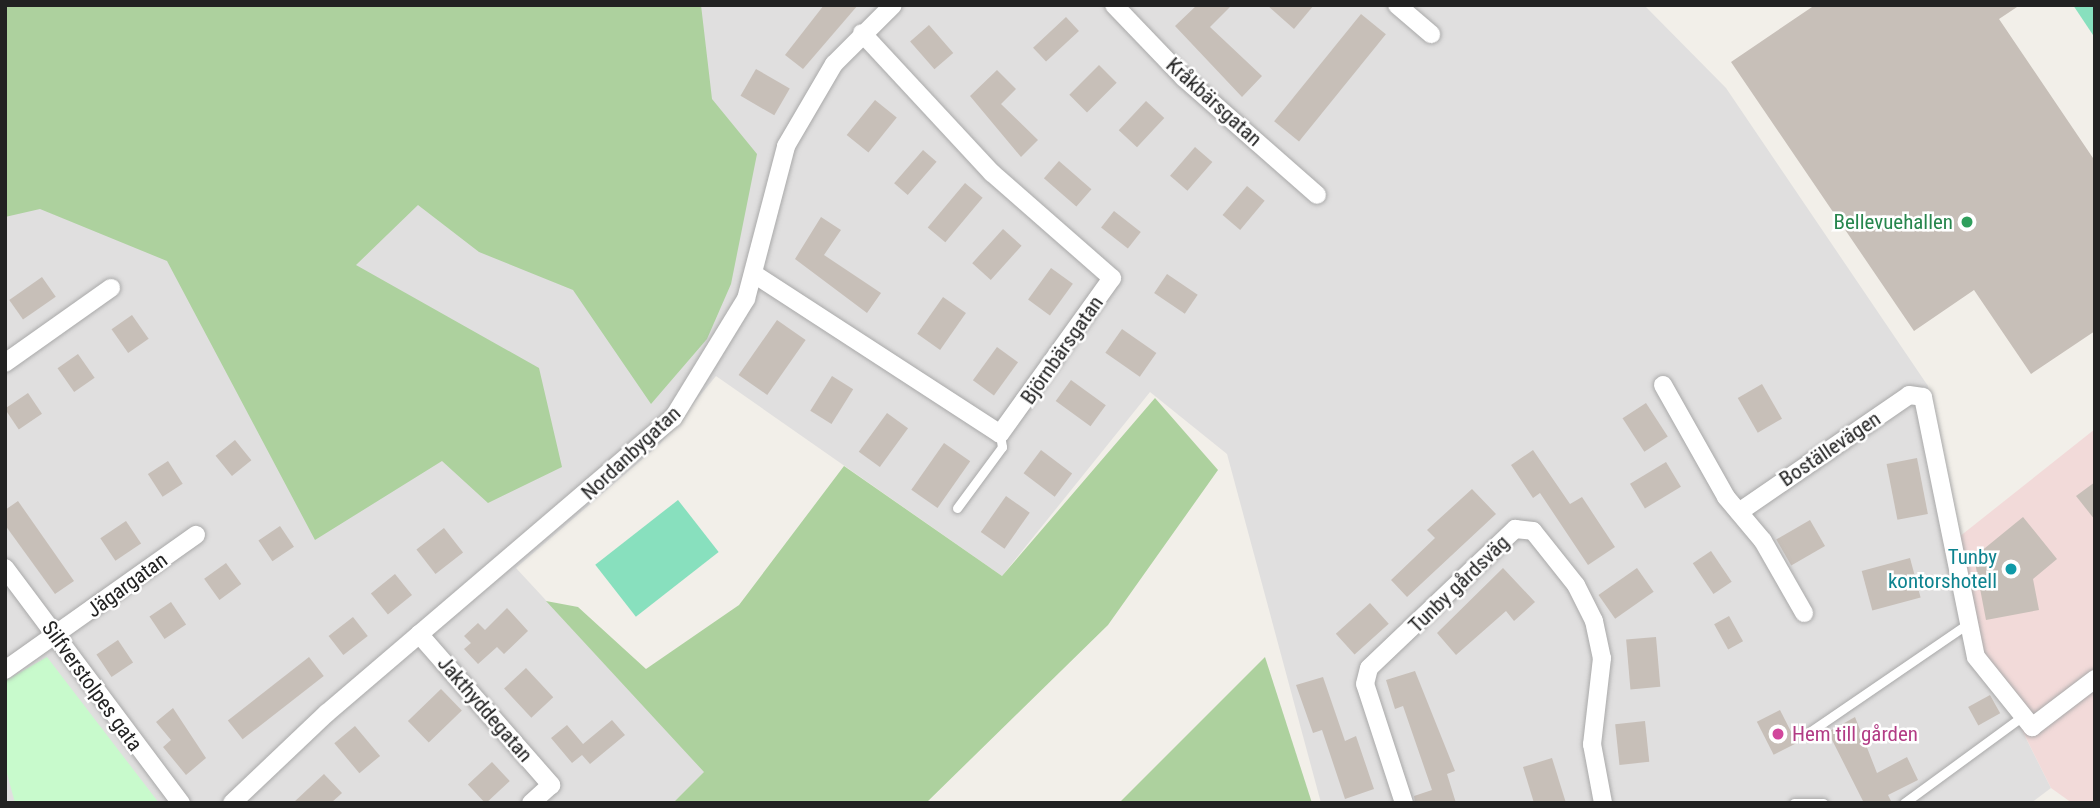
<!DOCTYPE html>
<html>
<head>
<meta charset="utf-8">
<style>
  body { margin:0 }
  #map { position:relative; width:2100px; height:808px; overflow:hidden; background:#f2efe9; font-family:"Roboto Condensed",sans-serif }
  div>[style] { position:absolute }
  .residential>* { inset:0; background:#e0dfdf }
  .commercial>* { inset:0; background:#f2dad9 }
  .forest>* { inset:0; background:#add19e }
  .park>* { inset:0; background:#c8facc }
  .pitch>* { inset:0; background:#88e0be; transform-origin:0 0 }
  .building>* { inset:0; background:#c7bfb8; transform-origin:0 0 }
  .roads { filter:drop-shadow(0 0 2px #a9a9a9) drop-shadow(0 0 2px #a9a9a9) }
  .lane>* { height:9px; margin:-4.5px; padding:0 4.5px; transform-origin:4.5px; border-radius:4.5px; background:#fff }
  .street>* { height:18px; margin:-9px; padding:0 9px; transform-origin:9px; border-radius:9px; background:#fff }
  .dots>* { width:19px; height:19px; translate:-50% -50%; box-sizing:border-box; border:4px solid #fff; border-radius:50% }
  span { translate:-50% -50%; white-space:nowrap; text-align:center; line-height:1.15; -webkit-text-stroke:5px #fff; paint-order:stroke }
  .street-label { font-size:21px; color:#222 }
  .leisure-label { font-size:21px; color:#27864d }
  .right { translate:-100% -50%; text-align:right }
  .culture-label { font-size:21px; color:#0d838f }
  .hotel-label { font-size:21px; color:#b23c85 }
  .left { translate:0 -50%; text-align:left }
  .frame { position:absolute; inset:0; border:7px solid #222; pointer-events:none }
</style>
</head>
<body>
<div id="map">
  <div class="residential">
    <i style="clip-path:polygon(5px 5px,1644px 5px,1726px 88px,1928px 386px,1983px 652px,2051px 788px,2031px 803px,1321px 803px,1227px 454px,1150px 392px,1002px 576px,716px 376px,660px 444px,516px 568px,705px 772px,673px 803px,5px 803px)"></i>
  </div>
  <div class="commercial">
    <i style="clip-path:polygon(2095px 429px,2095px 803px,2072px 803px,2051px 788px,1983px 652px,1959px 537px)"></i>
  </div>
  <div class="forest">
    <i style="clip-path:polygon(5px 5px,701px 5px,712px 99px,757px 154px,731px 284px,707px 339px,651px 404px,573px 290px,479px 252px,418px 205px,356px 265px,539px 368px,562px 467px,488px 503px,442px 461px,315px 540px,167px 261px,40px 209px,5px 217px)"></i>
    <i style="clip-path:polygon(1155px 398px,1218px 470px,1108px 625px,926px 803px,673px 803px,704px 772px,546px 601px,578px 607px,646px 669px,739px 605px,844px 466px,1002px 576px)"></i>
    <i style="clip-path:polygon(1265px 657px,1312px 803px,1119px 803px)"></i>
  </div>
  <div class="park">
    <i style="clip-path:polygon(47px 657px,159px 803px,15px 803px,5px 766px,5px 681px)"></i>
  </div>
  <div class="pitch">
    <i style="clip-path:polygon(2073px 5px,2095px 5px,2095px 38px)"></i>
    <i style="left:678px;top:500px;width:66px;height:105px;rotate:52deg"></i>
  </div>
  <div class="building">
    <i style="clip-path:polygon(824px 5px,858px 5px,803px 69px,785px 55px)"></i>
    <i style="clip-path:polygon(1197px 5px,1232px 5px,1210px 27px,1262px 76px,1242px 97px,1175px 26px)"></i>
    <i style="clip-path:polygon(1267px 5px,1314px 5px,1294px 29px)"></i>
    <i style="clip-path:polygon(1815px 5px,2020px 5px,1999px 19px,2095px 161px,2095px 331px,2031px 374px,1974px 290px,1914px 331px,1731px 62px)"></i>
    <i style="left:1361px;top:14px;width:32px;height:138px;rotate:39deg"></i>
    <i style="left:1066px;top:17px;width:19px;height:45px;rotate:47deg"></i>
    <i style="left:929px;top:25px;width:37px;height:25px;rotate:49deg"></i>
    <i style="left:1099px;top:65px;width:25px;height:42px;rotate:45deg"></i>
    <i style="left:756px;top:69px;width:39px;height:31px;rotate:30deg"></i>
    <i style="clip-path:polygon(997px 70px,1016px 89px,1001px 104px,1038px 140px,1021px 157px,970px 96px)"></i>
    <i style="left:875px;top:100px;width:28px;height:45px;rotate:39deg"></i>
    <i style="left:1146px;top:101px;width:25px;height:40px;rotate:43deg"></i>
    <i style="left:1195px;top:147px;width:23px;height:38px;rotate:41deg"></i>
    <i style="left:923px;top:150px;width:18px;height:44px;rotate:41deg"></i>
    <i style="left:1059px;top:161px;width:43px;height:23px;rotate:41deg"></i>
    <i style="left:965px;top:183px;width:23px;height:58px;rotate:40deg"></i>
    <i style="left:1247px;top:186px;width:23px;height:38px;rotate:40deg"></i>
    <i style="left:1114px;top:211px;width:34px;height:21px;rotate:38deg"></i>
    <i style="clip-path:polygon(821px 217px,841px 230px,824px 255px,881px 293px,867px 313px,795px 259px)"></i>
    <i style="left:1003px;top:229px;width:25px;height:46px;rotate:42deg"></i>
    <i style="left:1051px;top:268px;width:27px;height:39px;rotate:36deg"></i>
    <i style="left:1167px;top:274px;width:37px;height:23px;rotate:34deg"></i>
    <i style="left:42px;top:277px;width:24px;height:40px;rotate:55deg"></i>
    <i style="left:943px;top:297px;width:28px;height:45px;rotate:35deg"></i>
    <i style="left:132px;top:315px;width:29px;height:25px;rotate:55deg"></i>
    <i style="left:777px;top:320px;width:35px;height:67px;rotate:35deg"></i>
    <i style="left:1122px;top:329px;width:42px;height:29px;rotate:35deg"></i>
    <i style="left:997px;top:347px;width:26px;height:41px;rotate:36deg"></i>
    <i style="left:78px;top:354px;width:29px;height:25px;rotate:55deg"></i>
    <i style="left:832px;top:376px;width:25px;height:41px;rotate:32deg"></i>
    <i style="left:1071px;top:380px;width:43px;height:26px;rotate:36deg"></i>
    <i style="left:1762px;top:384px;width:40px;height:28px;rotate:60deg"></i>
    <i style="left:28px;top:393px;width:25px;height:28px;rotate:56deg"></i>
    <i style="left:1646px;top:403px;width:40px;height:28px;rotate:57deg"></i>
    <i style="left:887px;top:413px;width:26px;height:48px;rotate:36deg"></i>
    <i style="left:235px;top:440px;width:26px;height:25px;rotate:51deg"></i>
    <i style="left:944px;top:443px;width:32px;height:57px;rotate:35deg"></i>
    <i style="left:1041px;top:450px;width:39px;height:29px;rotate:37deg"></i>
    <i style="clip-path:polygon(1533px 450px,1570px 504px,1582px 497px,1615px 547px,1588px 565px,1540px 493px,1533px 498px,1511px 465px)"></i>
    <i style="left:1917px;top:458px;width:57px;height:31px;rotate:79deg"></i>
    <i style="left:168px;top:461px;width:27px;height:24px;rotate:57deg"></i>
    <i style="left:1666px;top:462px;width:29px;height:42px;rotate:59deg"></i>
    <i style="clip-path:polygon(2095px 482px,2095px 520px,2076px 496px)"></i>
    <i style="clip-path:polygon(1472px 489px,1496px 514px,1407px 597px,1391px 580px,1435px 538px,1427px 530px)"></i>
    <i style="left:1006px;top:496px;width:29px;height:44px;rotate:35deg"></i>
    <i style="clip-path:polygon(18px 501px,74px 581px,55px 594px,5px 525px,5px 510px)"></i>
    <i style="clip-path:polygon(2023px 517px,2057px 559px,2033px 579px,2039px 610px,1986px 620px,1974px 557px)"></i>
    <i style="left:1810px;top:520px;width:30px;height:39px;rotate:60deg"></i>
    <i style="left:126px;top:521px;width:27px;height:31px;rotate:56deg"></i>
    <i style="left:280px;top:526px;width:25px;height:26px;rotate:56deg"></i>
    <i style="left:444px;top:528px;width:31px;height:35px;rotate:52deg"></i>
    <i style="left:1711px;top:551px;width:37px;height:22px;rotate:56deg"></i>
    <i style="left:1910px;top:558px;width:41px;height:50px;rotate:75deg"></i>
    <i style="left:226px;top:563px;width:26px;height:27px;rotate:54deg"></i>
    <i style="clip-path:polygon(1503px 568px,1535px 602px,1514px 621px,1506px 611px,1456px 655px,1437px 633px)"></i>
    <i style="left:1637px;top:568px;width:29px;height:47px;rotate:55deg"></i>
    <i style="left:395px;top:574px;width:27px;height:31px;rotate:51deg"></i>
    <i style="left:171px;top:602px;width:27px;height:26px;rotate:56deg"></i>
    <i style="left:1370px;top:603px;width:28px;height:46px;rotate:48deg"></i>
    <i style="clip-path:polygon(507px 608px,528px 631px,504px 654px,497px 647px,478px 664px,464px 649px,471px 643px,464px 636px,478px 623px,485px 630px)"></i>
    <i style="left:1729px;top:616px;width:29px;height:17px;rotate:61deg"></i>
    <i style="left:353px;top:617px;width:24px;height:31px;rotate:52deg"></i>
    <i style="left:1656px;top:637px;width:50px;height:30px;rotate:85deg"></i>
    <i style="left:118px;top:640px;width:27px;height:26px;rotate:56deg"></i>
    <i style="left:309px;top:657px;width:24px;height:103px;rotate:52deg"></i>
    <i style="left:526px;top:668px;width:40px;height:30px;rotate:47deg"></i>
    <i style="clip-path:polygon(1415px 671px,1455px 771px,1447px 774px,1456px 803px,1415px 803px,1414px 796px,1432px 790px,1403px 706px,1395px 709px,1386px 680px)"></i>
    <i style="clip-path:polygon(1323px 677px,1345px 741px,1356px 736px,1374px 789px,1345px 799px,1322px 730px,1313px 733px,1296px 685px)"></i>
    <i style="left:441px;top:689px;width:30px;height:46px;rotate:46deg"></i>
    <i style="left:1990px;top:695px;width:21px;height:25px;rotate:61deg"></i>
    <i style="clip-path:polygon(173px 708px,206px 758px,186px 775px,163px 747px,171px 740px,156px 722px)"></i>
    <i style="left:1780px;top:710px;width:37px;height:26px;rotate:63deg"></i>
    <i style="clip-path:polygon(1855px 717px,1877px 773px,1907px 757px,1918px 780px,1888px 795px,1892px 803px,1864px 803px,1828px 732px)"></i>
    <i style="clip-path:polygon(612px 720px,625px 735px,590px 764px,582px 755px,572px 763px,551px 738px,567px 725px,583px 744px)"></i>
    <i style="left:1645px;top:721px;width:41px;height:30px;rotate:84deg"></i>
    <i style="left:355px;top:726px;width:39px;height:27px;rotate:50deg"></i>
    <i style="clip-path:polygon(1552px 758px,1566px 803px,1534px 803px,1523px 767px)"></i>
    <i style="left:492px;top:762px;width:26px;height:33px;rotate:47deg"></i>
    <i style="clip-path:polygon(324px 774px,342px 793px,331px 803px,293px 803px)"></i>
  </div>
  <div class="roads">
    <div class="lane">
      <i style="left:957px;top:508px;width:76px;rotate:-53.6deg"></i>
      <i style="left:1002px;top:447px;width:13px;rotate:-99deg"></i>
      <i style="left:1811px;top:731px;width:191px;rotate:-34.4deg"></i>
      <i style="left:1794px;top:803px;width:29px"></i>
      <i style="left:1904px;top:803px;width:144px;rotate:-36.2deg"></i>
    </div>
    <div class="street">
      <i style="left:1114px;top:5px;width:101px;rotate:46.2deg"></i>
      <i style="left:1184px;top:78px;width:177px;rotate:41.3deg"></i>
      <i style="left:1397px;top:5px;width:45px;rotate:40.5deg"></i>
      <i style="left:754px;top:274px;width:293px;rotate:33deg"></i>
      <i style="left:1000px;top:434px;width:192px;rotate:-54.3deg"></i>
      <i style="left:1112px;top:278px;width:159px;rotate:-138.8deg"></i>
      <i style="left:992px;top:173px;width:191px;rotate:-132.9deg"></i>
      <i style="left:5px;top:363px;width:130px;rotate:-35.3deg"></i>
      <i style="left:1663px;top:385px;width:129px;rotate:60.6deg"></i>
      <i style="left:1726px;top:497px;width:57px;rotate:49.9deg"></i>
      <i style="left:1763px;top:541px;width:83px;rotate:60.3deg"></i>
      <i style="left:1739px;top:512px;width:206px;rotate:-34.5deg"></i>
      <i style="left:1909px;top:395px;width:14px;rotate:8deg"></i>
      <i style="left:1923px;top:397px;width:265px;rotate:78.5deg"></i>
      <i style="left:1976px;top:657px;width:90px;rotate:51.3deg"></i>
      <i style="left:2032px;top:727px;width:79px;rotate:-37.3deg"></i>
      <i style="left:5px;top:568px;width:294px;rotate:53.2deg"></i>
      <i style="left:419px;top:634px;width:201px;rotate:48.8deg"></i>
      <i style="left:551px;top:785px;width:27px;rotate:138deg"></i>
      <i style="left:5px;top:670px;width:234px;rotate:-35.3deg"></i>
      <i style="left:232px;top:803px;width:131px;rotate:-43.5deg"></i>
      <i style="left:327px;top:713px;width:455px;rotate:-40.5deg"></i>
      <i style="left:673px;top:418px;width:140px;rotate:-58.5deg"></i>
      <i style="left:746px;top:299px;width:158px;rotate:-75.3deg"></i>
      <i style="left:786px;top:146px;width:95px;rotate:-59.7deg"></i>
      <i style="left:834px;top:64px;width:83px;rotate:-45deg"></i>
      <i style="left:1404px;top:803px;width:125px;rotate:-108.1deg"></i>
      <i style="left:1365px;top:684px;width:16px;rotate:-76deg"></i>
      <i style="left:1369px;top:668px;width:202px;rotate:-43.6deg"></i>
      <i style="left:1515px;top:529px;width:18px;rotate:6deg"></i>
      <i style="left:1533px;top:531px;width:69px;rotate:51.5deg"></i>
      <i style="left:1576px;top:585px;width:40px;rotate:63.4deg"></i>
      <i style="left:1594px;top:621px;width:38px;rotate:78deg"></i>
      <i style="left:1602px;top:658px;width:87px;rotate:96.6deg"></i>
      <i style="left:1592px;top:744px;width:60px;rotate:79.4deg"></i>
    </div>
  </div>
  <div class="dots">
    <i style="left:1967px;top:222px;background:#2e9e5b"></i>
    <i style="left:2011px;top:569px;background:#0f9aa8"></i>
    <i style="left:1778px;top:734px;background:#d1479c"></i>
  </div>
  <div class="street-label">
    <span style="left:1214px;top:102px;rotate:42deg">Kråkbärsgatan</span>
    <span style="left:1062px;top:350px;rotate:-55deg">Björnbärsgatan</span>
    <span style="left:1830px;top:449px;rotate:-34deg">Boställevägen</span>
    <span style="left:631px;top:453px;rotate:-43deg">Nordanbygatan</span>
    <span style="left:1459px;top:584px;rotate:-44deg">Tunby gårdsväg</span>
    <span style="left:127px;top:585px;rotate:-36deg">Jägargatan</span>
    <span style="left:92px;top:686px;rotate:54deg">Silfverstolpes gata</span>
    <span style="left:485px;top:709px;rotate:49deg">Jakthyddegatan</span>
  </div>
  <div class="leisure-label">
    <span class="right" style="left:1953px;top:222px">Bellevuehallen</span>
  </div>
  <div class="culture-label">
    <span class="right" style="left:1997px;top:569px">Tunby<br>kontorshotell</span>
  </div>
  <div class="hotel-label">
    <span class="left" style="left:1792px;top:734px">Hem till gården</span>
  </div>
  <div class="frame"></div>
</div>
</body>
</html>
